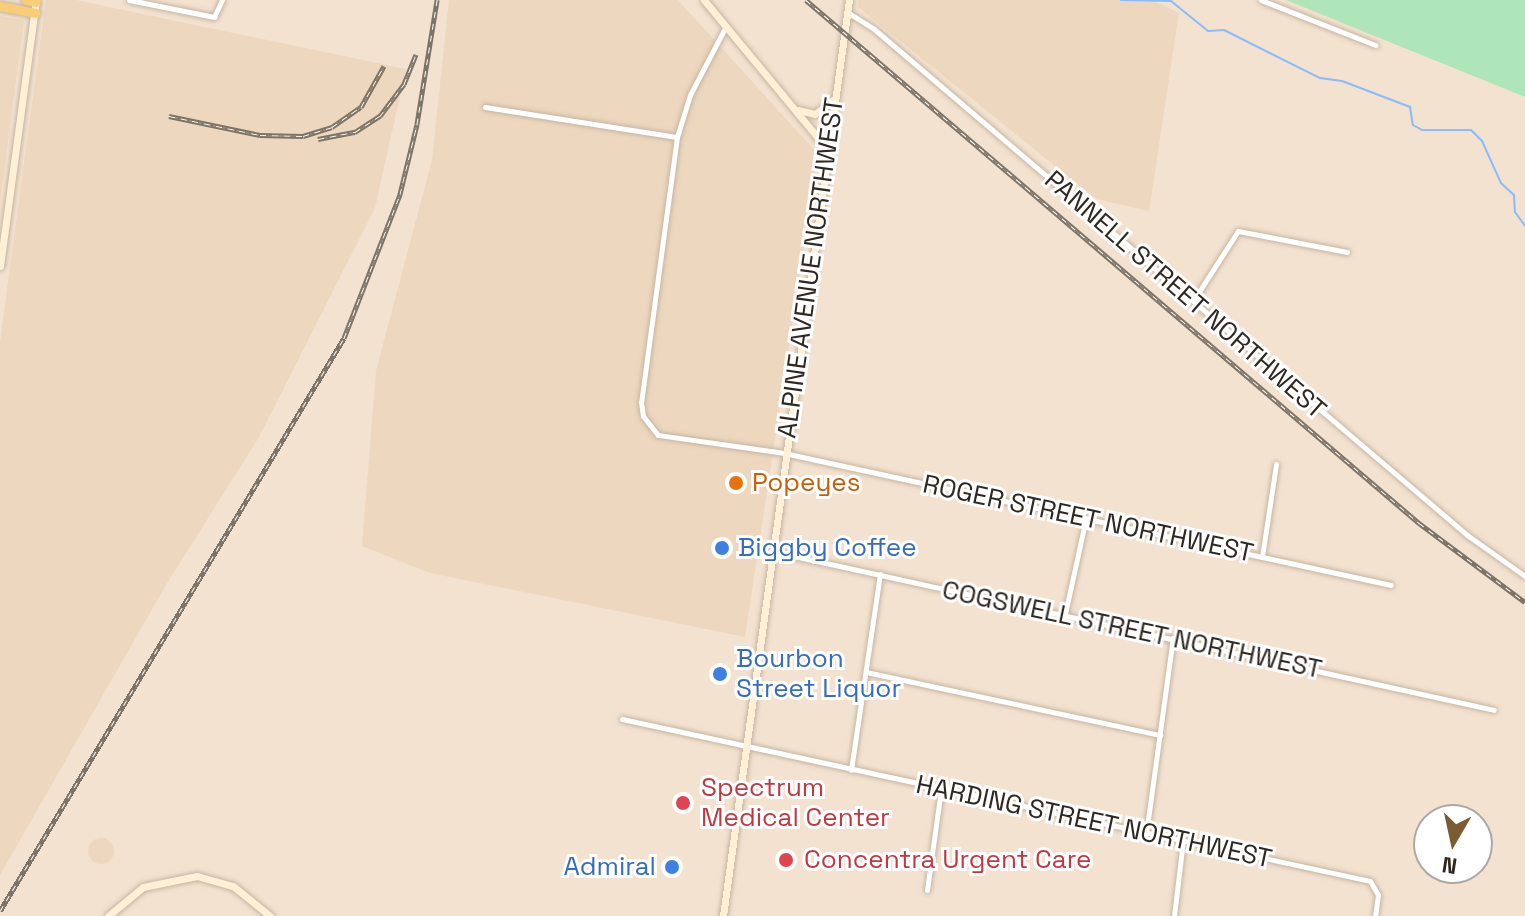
<!DOCTYPE html>
<html>
<head>
<meta charset="utf-8">
<style>
  body { margin:0 }
  #map { position:relative; width:1525px; height:916px; overflow:hidden; background:#f3e2d0; font-family:"Space Grotesk",sans-serif }
  div>[style] { position:absolute }
  .built>* { inset:0; background:#edd7be }
  .round { border-radius:50% }
  .green>* { inset:0; background:#afe6b9 }
  .stream>* { height:2px; margin:-1px; padding:0 1px; transform-origin:1px; border-radius:1px; background:#8cbafa }
  .roads { filter:drop-shadow(0 0 2px #c6b5a3) drop-shadow(0 0 2px #c6b5a3) }
  .street>* { height:5px; margin:-2.5px; padding:0 2.5px; transform-origin:2.5px; border-radius:2.5px; background:#fff }
  .secondary>* { height:7px; margin:-3.5px; padding:0 3.5px; transform-origin:3.5px; border-radius:3.5px; background:#fdf0d6 }
  .highway>* { height:9px; margin:-4.5px; padding:0 4.5px; transform-origin:4.5px; border-radius:4.5px; background:#f9cd78 }
  .rail>* { height:5px; margin-top:-2.5px; transform-origin:0; background:repeating-linear-gradient(90deg,#fff 0 6px,#7d7367 0 12px); box-sizing:border-box; border-block:2px solid #7d7367 }
  .dots>* { width:22px; height:22px; translate:-50% -50%; box-sizing:border-box; border:4px solid #fff; border-radius:50% }
  span { translate:-50% -50%; white-space:nowrap; text-align:center; line-height:1.15; -webkit-text-stroke:6px #fff; paint-order:stroke }
  .street-label { font-size:26px; color:#2e2821 }
  .food-label { font-size:26px; color:#c56008 }
  .left { translate:0 -50%; text-align:left }
  .shop-label { font-size:26px; color:#366cbe }
  .right { translate:-100% -50%; text-align:right }
  .health-label { font-size:26px; color:#be3a42 }
  .north { position:absolute; left:1413px; top:804px; width:80px; height:80px; box-sizing:border-box; background:#fff; border:2px solid #aba9a6; border-radius:50%; rotate:189deg; font-size:22px; font-weight:700; line-height:32px; text-align:center; color:#2e2821 }
  .north::after { content:''; display:block; margin:auto; width:28px; height:36px; background:#7b5b31; clip-path:polygon(50% 0,100% 100%,50% 72%,0 100%) }
</style>
</head>
<body>
<div id="map">
  <div class="built">
    <i style="clip-path:polygon(46px 0,76px 0,406px 69px,375px 208px,259px 437px,166px 585px,0 875px,0 342px)"></i>
    <i style="clip-path:polygon(449px 0,678px 0,818px 154px,745px 637px,430px 573px,362px 546px,376px 371px,432px 160px)"></i>
    <i style="clip-path:polygon(859px 0,1152px 0,1179px 13px,1149px 211px,1096px 199px,858px 7px)"></i>
    <i style="clip-path:polygon(0 16px,24px 20px,0 202px)"></i>
    <i class="round" style="left:88px;top:838px;width:26px;height:26px"></i>
  </div>
  <div class="green">
    <i style="clip-path:polygon(1286px 0,1525px 0,1525px 97px)"></i>
  </div>
  <div class="stream">
    <i style="left:1121px;top:0;width:50px;rotate:1.1deg"></i>
    <i style="left:1171px;top:1px;width:48px;rotate:39deg"></i>
    <i style="left:1208px;top:31px;width:16px;rotate:-4deg"></i>
    <i style="left:1224px;top:30px;width:107px;rotate:26.6deg"></i>
    <i style="left:1320px;top:78px;width:22px;rotate:8deg"></i>
    <i style="left:1342px;top:81px;width:73px;rotate:20.9deg"></i>
    <i style="left:1410px;top:107px;width:18px;rotate:81deg"></i>
    <i style="left:1413px;top:125px;width:10px;rotate:29deg"></i>
    <i style="left:1422px;top:130px;width:49px"></i>
    <i style="left:1471px;top:130px;width:16px;rotate:45deg"></i>
    <i style="left:1482px;top:141px;width:46px;rotate:65.7deg"></i>
    <i style="left:1501px;top:183px;width:18px;rotate:43deg"></i>
    <i style="left:1514px;top:195px;width:17px;rotate:87deg"></i>
    <i style="left:1515px;top:212px;width:17px;rotate:54deg"></i>
  </div>
  <div class="roads">
    <div class="street">
      <i style="left:129px;top:0;width:87px;rotate:11.3deg"></i>
      <i style="left:214px;top:17px;width:19px;rotate:-65deg"></i>
      <i style="left:1261px;top:0;width:123px;rotate:21.5deg"></i>
      <i style="left:847px;top:12px;width:32px;rotate:32deg"></i>
      <i style="left:874px;top:29px;width:780px;rotate:40.47deg"></i>
      <i style="left:1467px;top:535px;width:71px;rotate:35.3deg"></i>
      <i style="left:726px;top:26px;width:78px;rotate:117.6deg"></i>
      <i style="left:690px;top:95px;width:44px;rotate:107.2deg"></i>
      <i style="left:677px;top:137px;width:267px;rotate:97.7deg"></i>
      <i style="left:641px;top:402px;width:14px;rotate:82deg"></i>
      <i style="left:643px;top:416px;width:24px;rotate:52deg"></i>
      <i style="left:658px;top:435px;width:127px;rotate:8.1deg"></i>
      <i style="left:784px;top:453px;width:621px;rotate:12.27deg"></i>
      <i style="left:485px;top:107px;width:194px;rotate:8.9deg"></i>
      <i style="left:1193px;top:301px;width:83px;rotate:-57.3deg"></i>
      <i style="left:1238px;top:231px;width:111px;rotate:10.9deg"></i>
      <i style="left:771px;top:551px;width:740px;rotate:12.4deg"></i>
      <i style="left:1262px;top:557px;width:94px;rotate:-81.4deg"></i>
      <i style="left:1065px;top:614px;width:98px;rotate:-77.7deg"></i>
      <i style="left:866px;top:672px;width:301px;rotate:12.1deg"></i>
      <i style="left:622px;top:719px;width:765px;rotate:12.22deg"></i>
      <i style="left:1370px;top:881px;width:16px;rotate:60deg"></i>
      <i style="left:1378px;top:895px;width:21px;rotate:98deg"></i>
      <i style="left:851px;top:770px;width:198px;rotate:-81.6deg"></i>
      <i style="left:1146px;top:834px;width:198px;rotate:-82.2deg"></i>
      <i style="left:927px;top:890px;width:102px;rotate:-82.1deg"></i>
      <i style="left:1174px;top:916px;width:76px;rotate:-83.2deg"></i>
    </div>
    <div class="secondary">
      <i style="left:704px;top:0;width:196px;rotate:50.4deg"></i>
      <i style="left:798px;top:110px;width:17px;rotate:13deg"></i>
      <i style="left:815px;top:114px;width:24px;rotate:-38deg"></i>
      <i style="left:0;top:266px;width:268px;rotate:-82.3deg"></i>
      <i style="left:108px;top:916px;width:45px;rotate:-39.6deg"></i>
      <i style="left:143px;top:887px;width:55px;rotate:-11.5deg"></i>
      <i style="left:197px;top:876px;width:37px;rotate:16deg"></i>
      <i style="left:233px;top:886px;width:48px;rotate:39deg"></i>
      <i style="left:723px;top:916px;width:925px;rotate:-82.17deg"></i>
    </div>
    <div class="highway">
      <i style="left:26px;top:0;width:10px;rotate:11deg"></i>
      <i style="left:0;top:6px;width:36px;rotate:11deg"></i>
    </div>
  </div>
  <div class="rail">
    <i style="left:806px;top:0;width:806px;rotate:40.47deg"></i>
    <i style="left:1419px;top:523px;width:132px;rotate:36.7deg"></i>
    <i style="left:169px;top:116px;width:93px;rotate:11.8deg"></i>
    <i style="left:260px;top:135px;width:43px;rotate:1.3deg"></i>
    <i style="left:303px;top:136px;width:30px;rotate:-17deg"></i>
    <i style="left:332px;top:127px;width:35px;rotate:-35deg"></i>
    <i style="left:361px;top:107px;width:47px;rotate:-60.7deg"></i>
    <i style="left:318px;top:139px;width:38px;rotate:-11deg"></i>
    <i style="left:355px;top:132px;width:30px;rotate:-33deg"></i>
    <i style="left:380px;top:116px;width:40px;rotate:-53deg"></i>
    <i style="left:404px;top:84px;width:32px;rotate:-68deg"></i>
    <i style="left:0;top:911px;width:668px;rotate:-59.02deg"></i>
    <i style="left:344px;top:338px;width:155px;rotate:-68.7deg"></i>
    <i style="left:400px;top:194px;width:72px;rotate:-76.3deg"></i>
    <i style="left:417px;top:124px;width:126px;rotate:-80.8deg"></i>
  </div>
  <div class="dots">
    <i style="left:736px;top:483px;background:#e8710a"></i>
    <i style="left:722px;top:548px;background:#3f7fe0"></i>
    <i style="left:720px;top:674px;background:#3f7fe0"></i>
    <i style="left:683px;top:803px;background:#e0444e"></i>
    <i style="left:786px;top:860px;background:#e0444e"></i>
    <i style="left:672px;top:867px;background:#3f7fe0"></i>
  </div>
  <div class="street-label">
    <span style="left:811px;top:268px;rotate:-82deg">ALPINE AVENUE NORTHWEST</span>
    <span style="left:1185px;top:295px;rotate:41deg">PANNELL STREET NORTHWEST</span>
    <span style="left:1088px;top:519px;rotate:12deg">ROGER STREET NORTHWEST</span>
    <span style="left:1132px;top:630px;rotate:12deg">COGSWELL STREET NORTHWEST</span>
    <span style="left:1094px;top:822px;rotate:12deg">HARDING STREET NORTHWEST</span>
  </div>
  <div class="food-label">
    <span class="left" style="left:752px;top:483px">Popeyes</span>
  </div>
  <div class="shop-label">
    <span class="left" style="left:738px;top:548px">Biggby Coffee</span>
    <span class="left" style="left:736px;top:674px">Bourbon<br>Street Liquor</span>
    <span class="right" style="left:656px;top:867px">Admiral</span>
  </div>
  <div class="health-label">
    <span class="left" style="left:701px;top:803px">Spectrum<br>Medical Center</span>
    <span class="left" style="left:804px;top:860px">Concentra Urgent Care</span>
  </div>
  <div class="north">N</div>
</div>
</body>
</html>
